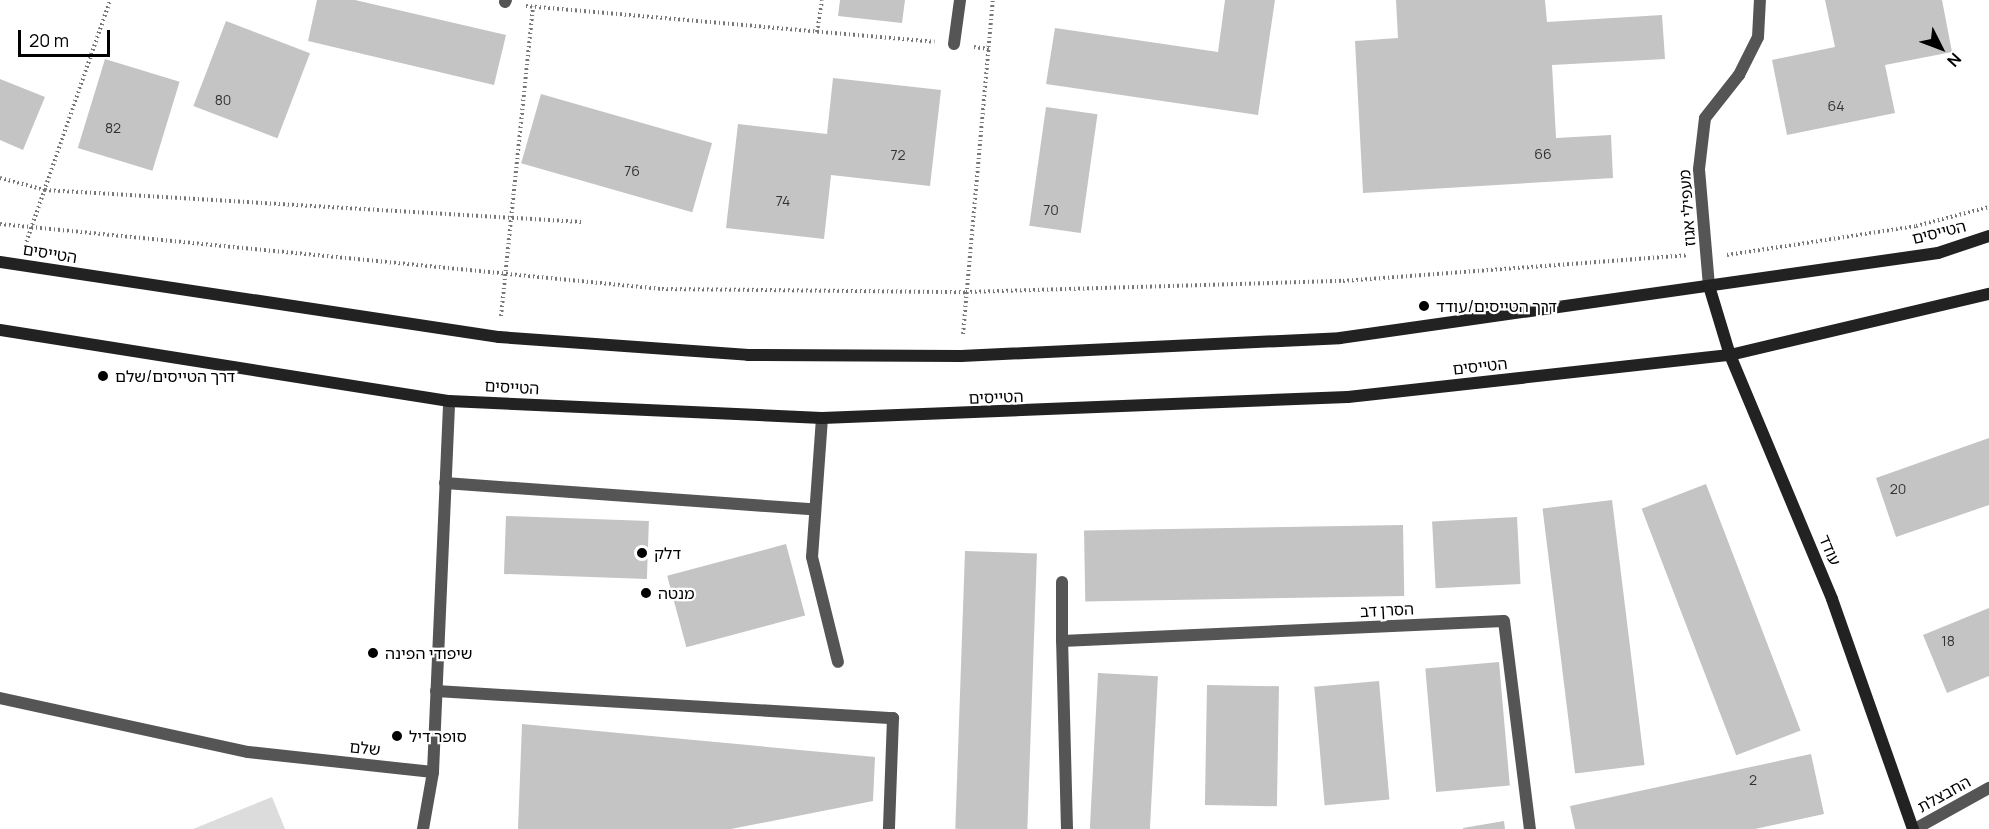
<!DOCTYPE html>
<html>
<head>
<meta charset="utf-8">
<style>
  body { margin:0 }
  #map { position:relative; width:1989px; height:829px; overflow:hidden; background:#fff; font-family:Manrope,"Noto Sans Hebrew",sans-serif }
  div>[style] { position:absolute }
  .green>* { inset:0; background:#dcdcdc }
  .building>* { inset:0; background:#c4c4c4; transform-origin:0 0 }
  .path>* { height:4px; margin-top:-2px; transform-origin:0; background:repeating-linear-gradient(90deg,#777 0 1.5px,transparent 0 4.5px) }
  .lane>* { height:12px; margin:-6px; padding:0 6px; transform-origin:6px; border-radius:6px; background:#555 }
  .street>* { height:12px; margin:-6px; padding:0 6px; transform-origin:6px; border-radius:6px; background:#555 }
  .secondary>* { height:12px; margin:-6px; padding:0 6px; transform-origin:6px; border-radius:6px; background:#222 }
  .dots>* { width:16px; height:16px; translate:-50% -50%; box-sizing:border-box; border:3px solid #fff; border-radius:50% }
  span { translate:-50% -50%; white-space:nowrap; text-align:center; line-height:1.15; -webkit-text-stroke:4.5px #fff; paint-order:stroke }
  .number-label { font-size:14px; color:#313131 }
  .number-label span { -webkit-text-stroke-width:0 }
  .street-label { font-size:16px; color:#000 }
  .poi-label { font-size:16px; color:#000 }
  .left { translate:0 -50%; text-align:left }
  .north { position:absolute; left:1911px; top:18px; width:60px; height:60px; -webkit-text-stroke:4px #fff; paint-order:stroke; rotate:132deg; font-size:16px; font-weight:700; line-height:24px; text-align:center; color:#000 }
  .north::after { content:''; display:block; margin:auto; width:21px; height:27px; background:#000; clip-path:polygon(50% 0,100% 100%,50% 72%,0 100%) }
  .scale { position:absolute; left:18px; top:30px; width:92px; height:27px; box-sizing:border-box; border:3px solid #000; border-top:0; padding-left:8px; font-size:18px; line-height:21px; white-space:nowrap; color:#000; -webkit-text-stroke:4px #fff; paint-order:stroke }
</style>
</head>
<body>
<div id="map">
  <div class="green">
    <i style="clip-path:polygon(272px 797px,285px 829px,193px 829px)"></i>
  </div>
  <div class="building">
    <i style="clip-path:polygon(317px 0,355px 0,506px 35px,494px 85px,308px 41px)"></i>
    <i style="clip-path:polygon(840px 0,905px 0,902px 23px,838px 16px)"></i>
    <i style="clip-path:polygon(1225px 0,1275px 0,1258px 115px,1046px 84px,1055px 28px,1218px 52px)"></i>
    <i style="clip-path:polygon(1396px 0,1545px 0,1547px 22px,1662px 15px,1665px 59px,1552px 65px,1556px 138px,1611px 135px,1613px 178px,1363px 193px,1355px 41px,1398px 38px)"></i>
    <i style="clip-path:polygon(1825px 0,1942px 0,1952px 52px,1885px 65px,1895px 113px,1787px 135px,1772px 60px,1835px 47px)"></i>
    <i style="left:226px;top:21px;width:90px;height:91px;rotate:21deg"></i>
    <i style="left:105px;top:59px;width:78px;height:93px;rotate:17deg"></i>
    <i style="clip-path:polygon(833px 78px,941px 90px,930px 186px,831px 175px,824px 239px,726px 228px,738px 124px,827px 134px)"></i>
    <i style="clip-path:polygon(0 79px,45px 97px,23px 150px,0 140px)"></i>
    <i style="left:541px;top:94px;width:178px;height:72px;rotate:16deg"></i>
    <i style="left:1046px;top:107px;width:52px;height:120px;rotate:8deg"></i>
    <i style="clip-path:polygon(1989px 438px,1989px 505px,1896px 537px,1876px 478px)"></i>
    <i style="left:1706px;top:484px;width:264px;height:69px;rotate:69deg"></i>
    <i style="left:1612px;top:500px;width:267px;height:70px;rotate:83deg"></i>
    <i style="left:506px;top:516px;width:143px;height:58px;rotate:2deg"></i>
    <i style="left:1517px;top:517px;width:67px;height:85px;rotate:87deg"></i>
    <i style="left:1403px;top:525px;width:71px;height:319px;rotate:89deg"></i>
    <i style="left:786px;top:544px;width:74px;height:123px;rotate:75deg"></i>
    <i style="left:965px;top:551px;width:72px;height:278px;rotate:2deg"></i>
    <i style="clip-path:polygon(1989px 608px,1989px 676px,1947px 693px,1923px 635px)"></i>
    <i style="left:1499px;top:662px;width:124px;height:74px;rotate:85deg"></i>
    <i style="left:1098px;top:673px;width:60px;height:156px;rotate:3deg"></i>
    <i style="left:1379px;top:681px;width:119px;height:65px;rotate:85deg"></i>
    <i style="left:1207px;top:685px;width:72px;height:120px;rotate:1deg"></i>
    <i style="clip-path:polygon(522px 724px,875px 757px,873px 801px,731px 829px,518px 829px)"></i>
    <i style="clip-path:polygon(1811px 754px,1824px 814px,1755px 829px,1575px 829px,1570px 806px)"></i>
    <i style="clip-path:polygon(1504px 821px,1505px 829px,1463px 829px,1463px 828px)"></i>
  </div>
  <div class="path">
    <i style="left:526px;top:6px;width:410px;rotate:5deg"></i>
    <i style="left:817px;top:32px;width:32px;rotate:-81deg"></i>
    <i style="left:974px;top:47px;width:15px;rotate:8deg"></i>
    <i style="left:0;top:178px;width:47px;rotate:14.9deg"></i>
    <i style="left:45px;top:190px;width:538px;rotate:3.41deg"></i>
    <i style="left:0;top:224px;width:665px;rotate:5.61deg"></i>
    <i style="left:662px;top:289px;width:304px;rotate:0.6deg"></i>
    <i style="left:966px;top:292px;width:377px;rotate:-1.7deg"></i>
    <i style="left:1343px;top:281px;width:345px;rotate:-4.3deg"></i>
    <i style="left:25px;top:246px;width:260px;rotate:-70.9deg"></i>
    <i style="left:1727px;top:255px;width:191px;rotate:-8.7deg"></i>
    <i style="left:1916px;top:226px;width:75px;rotate:-14.6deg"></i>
    <i style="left:501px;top:316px;width:311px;rotate:-84.1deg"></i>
    <i style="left:963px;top:334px;width:335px;rotate:-84.9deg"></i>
  </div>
  <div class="lane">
    <i style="left:505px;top:2px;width:2px;rotate:-63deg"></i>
    <i style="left:954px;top:44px;width:44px;rotate:-82.2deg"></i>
    <i style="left:822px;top:418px;width:139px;rotate:94.1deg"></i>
    <i style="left:812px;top:557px;width:108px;rotate:76.1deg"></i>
    <i style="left:445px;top:483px;width:368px;rotate:4.1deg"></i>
    <i style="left:436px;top:691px;width:458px;rotate:3.4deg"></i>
    <i style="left:893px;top:718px;width:111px;rotate:92.1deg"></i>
  </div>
  <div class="street">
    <i style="left:1709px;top:286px;width:117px;rotate:-94.9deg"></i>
    <i style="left:1699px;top:169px;width:51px;rotate:-83.3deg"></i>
    <i style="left:1705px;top:118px;width:55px;rotate:-51.7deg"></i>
    <i style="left:1739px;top:75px;width:42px;rotate:-63.4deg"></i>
    <i style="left:1758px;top:37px;width:37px;rotate:-87deg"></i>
    <i style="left:1062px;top:582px;width:59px;rotate:90deg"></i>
    <i style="left:0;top:698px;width:254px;rotate:12.3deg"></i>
    <i style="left:248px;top:752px;width:186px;rotate:6.2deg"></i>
    <i style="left:423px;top:829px;width:58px;rotate:-80deg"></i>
    <i style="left:433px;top:772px;width:371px;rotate:-87.5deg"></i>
    <i style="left:1067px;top:829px;width:188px;rotate:-91.5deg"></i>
    <i style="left:1062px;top:641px;width:442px;rotate:-2.6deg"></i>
    <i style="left:1504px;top:621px;width:210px;rotate:82.9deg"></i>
    <i style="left:1915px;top:829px;width:85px;rotate:-29deg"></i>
  </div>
  <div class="secondary">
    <i style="left:0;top:262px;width:505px;rotate:8.55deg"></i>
    <i style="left:499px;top:337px;width:250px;rotate:4.1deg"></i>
    <i style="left:748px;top:355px;width:213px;rotate:0.3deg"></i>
    <i style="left:961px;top:356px;width:379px;rotate:-2.7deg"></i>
    <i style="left:1340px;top:338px;width:604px;rotate:-8.09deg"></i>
    <i style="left:1938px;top:253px;width:54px;rotate:-18.4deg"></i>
    <i style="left:1709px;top:286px;width:72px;rotate:73.1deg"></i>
    <i style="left:1730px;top:355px;width:264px;rotate:67.3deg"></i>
    <i style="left:1832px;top:599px;width:244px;rotate:70.6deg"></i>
    <i style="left:0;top:330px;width:455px;rotate:9deg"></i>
    <i style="left:449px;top:401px;width:373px;rotate:2.6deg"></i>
    <i style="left:822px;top:418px;width:526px;rotate:-2.29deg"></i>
    <i style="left:1348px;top:397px;width:384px;rotate:-6.3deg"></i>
    <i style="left:1730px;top:355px;width:266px;rotate:-13.3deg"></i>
  </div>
  <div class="dots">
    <i style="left:1424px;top:306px;background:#000"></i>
    <i style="left:103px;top:376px;background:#000"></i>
    <i style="left:642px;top:553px;background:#000"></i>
    <i style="left:646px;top:593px;background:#000"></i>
    <i style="left:373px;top:653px;background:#000"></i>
    <i style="left:397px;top:736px;background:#000"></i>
  </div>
  <div class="number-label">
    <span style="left:223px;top:100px">80</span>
    <span style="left:1836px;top:106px">64</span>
    <span style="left:113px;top:128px">82</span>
    <span style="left:1543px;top:154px">66</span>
    <span style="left:898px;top:155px">72</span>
    <span style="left:632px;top:171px">76</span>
    <span style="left:783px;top:201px">74</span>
    <span style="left:1051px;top:210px">70</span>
    <span style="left:1898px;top:489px">20</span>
    <span style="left:1948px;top:641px">18</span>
    <span style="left:1753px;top:780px">2</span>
  </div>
  <div class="street-label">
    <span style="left:1687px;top:208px;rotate:-94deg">מעפילי אגוז</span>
    <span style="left:1939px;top:232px;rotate:-14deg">הטייסים</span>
    <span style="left:50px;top:253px;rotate:9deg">הטייסים</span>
    <span style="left:1480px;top:366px;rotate:-6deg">הטייסים</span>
    <span style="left:512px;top:387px;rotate:3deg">הטייסים</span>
    <span style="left:996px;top:397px;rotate:-2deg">הטייסים</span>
    <span style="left:1830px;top:550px;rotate:67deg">עודד</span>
    <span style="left:1387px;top:610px;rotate:-3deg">הסרן דב</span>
    <span style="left:365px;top:748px;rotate:6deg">שלם</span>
    <span style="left:1944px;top:794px;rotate:-29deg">החבצלת</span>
  </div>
  <div class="poi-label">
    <span class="left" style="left:1436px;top:306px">דרך הטייסים/עודד</span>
    <span class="left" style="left:115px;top:376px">דרך הטייסים/שלם</span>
    <span class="left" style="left:654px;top:553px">דלק</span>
    <span class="left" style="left:658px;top:593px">מנטה</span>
    <span class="left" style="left:385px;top:653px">שיפודי הפינה</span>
    <span class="left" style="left:409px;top:736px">סופר דיל</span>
  </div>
  <div class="north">N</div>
  <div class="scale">20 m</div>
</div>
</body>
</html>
